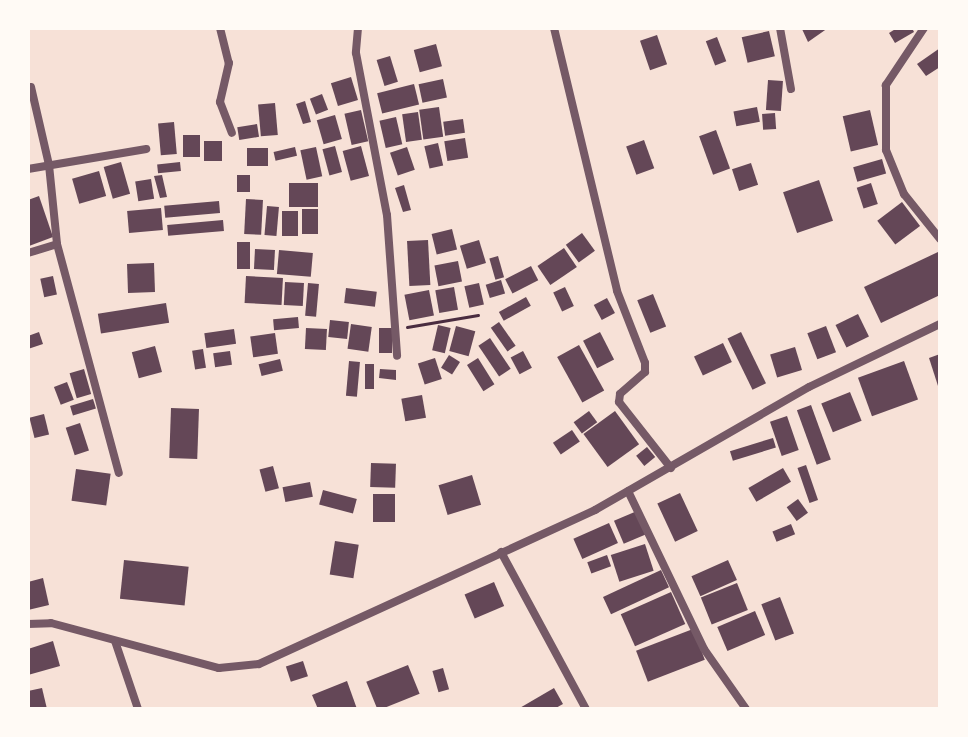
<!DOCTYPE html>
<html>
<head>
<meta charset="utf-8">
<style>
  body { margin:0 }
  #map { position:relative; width:968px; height:737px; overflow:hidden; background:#f7e1d7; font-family:Ubuntu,sans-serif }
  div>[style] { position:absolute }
  .building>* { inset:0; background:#644757; transform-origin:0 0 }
  .path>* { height:3px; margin:-1.5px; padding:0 1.5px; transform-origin:1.5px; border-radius:1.5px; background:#4a2c40 }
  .minor>* { height:8px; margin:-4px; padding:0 4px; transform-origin:4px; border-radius:4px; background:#755966 }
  span { translate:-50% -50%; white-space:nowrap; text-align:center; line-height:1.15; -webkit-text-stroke:8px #fffaf5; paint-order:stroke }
  .frame { position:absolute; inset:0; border:30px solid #fffaf5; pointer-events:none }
</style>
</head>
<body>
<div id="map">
  <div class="building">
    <i style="clip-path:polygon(828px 28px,808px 42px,802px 29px,805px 28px)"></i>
    <i style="clip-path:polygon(897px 28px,912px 28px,914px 32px,895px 43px,889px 33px)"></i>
    <i style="left:769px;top:31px;width:26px;height:28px;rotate:77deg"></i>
    <i style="left:657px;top:35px;width:31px;height:18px;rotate:71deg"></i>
    <i style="left:717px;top:37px;width:26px;height:12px;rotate:69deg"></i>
    <i style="left:436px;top:44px;width:23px;height:23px;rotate:75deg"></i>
    <i style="clip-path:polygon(940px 48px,940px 67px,926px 76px,917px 64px)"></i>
    <i style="left:390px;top:56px;width:27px;height:14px;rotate:73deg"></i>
    <i style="left:351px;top:77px;width:24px;height:21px;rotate:73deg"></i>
    <i style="left:443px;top:79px;width:19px;height:25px;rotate:78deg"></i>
    <i style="left:768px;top:80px;width:15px;height:30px;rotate:4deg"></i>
    <i style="left:414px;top:84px;width:21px;height:38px;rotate:76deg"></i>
    <i style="left:322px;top:94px;width:17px;height:13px;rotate:69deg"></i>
    <i style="clip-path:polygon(305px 101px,311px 122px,303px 124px,296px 104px)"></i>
    <i style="left:275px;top:103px;width:32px;height:17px;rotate:85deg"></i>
    <i style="left:439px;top:107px;width:30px;height:20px;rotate:82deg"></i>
    <i style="left:757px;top:107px;width:15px;height:24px;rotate:79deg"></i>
    <i style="left:361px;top:110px;width:32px;height:17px;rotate:77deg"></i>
    <i style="left:870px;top:110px;width:36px;height:28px;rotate:77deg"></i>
    <i style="left:418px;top:112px;width:28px;height:16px;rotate:82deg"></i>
    <i style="left:775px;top:113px;width:16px;height:13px;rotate:86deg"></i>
    <i style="left:335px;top:115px;width:25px;height:19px;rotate:74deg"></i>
    <i style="left:396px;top:117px;width:28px;height:17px;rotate:77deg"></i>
    <i style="left:463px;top:119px;width:14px;height:20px;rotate:82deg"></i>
    <i style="left:174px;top:122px;width:32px;height:16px;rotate:85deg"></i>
    <i style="left:257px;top:124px;width:13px;height:20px;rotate:81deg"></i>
    <i style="left:716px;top:130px;width:41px;height:18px;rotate:70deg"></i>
    <i style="left:183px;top:135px;width:17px;height:22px"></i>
    <i style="left:465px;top:138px;width:20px;height:21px;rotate:81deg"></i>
    <i style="left:644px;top:140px;width:30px;height:19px;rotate:70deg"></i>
    <i style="left:204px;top:141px;width:18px;height:20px"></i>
    <i style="left:438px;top:143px;width:23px;height:14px;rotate:77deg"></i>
    <i style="left:335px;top:146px;width:27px;height:13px;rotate:75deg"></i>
    <i style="left:361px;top:146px;width:31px;height:19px;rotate:75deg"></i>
    <i style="left:295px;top:147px;width:9px;height:22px;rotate:77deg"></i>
    <i style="left:316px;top:147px;width:30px;height:16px;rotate:78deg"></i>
    <i style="left:407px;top:147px;width:24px;height:18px;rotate:71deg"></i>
    <i style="left:247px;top:148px;width:21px;height:18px"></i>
    <i style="left:882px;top:159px;width:15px;height:30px;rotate:74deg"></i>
    <i style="left:121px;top:162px;width:33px;height:18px;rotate:74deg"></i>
    <i style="left:180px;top:162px;width:9px;height:23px;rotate:84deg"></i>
    <i style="left:751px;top:163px;width:23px;height:20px;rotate:72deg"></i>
    <i style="left:99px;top:171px;width:26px;height:28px;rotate:74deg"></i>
    <i style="clip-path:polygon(162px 175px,167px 197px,160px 198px,154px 176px)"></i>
    <i style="left:237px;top:175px;width:13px;height:17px"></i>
    <i style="left:151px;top:179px;width:20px;height:16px;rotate:81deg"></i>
    <i style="left:819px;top:180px;width:43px;height:38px;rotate:71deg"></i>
    <i style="left:289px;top:183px;width:29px;height:24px"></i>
    <i style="left:871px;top:183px;width:22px;height:15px;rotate:72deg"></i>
    <i style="clip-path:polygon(404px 185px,411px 210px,403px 212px,395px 188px)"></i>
    <i style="clip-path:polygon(39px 196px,53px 237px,29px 246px,28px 200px)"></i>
    <i style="left:246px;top:199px;width:17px;height:35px;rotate:3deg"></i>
    <i style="left:219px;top:201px;width:12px;height:55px;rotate:85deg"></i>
    <i style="left:902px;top:202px;width:30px;height:31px;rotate:53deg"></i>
    <i style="left:267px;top:206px;width:12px;height:29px;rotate:5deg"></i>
    <i style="left:161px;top:208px;width:22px;height:34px;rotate:85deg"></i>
    <i style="left:302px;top:209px;width:16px;height:25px"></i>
    <i style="left:282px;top:211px;width:16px;height:25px"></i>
    <i style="left:223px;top:220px;width:11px;height:56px;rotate:85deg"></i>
    <i style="left:452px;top:229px;width:21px;height:21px;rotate:76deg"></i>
    <i style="left:582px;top:233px;width:22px;height:20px;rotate:54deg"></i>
    <i style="left:428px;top:240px;width:45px;height:21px;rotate:87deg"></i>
    <i style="left:479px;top:240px;width:24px;height:20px;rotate:73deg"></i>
    <i style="left:237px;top:242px;width:13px;height:27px"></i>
    <i style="left:564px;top:248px;width:23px;height:32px;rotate:56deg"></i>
    <i style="left:255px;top:249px;width:20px;height:20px;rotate:3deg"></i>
    <i style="left:279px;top:250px;width:34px;height:24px;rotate:5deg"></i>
    <i style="clip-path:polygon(938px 252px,940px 295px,881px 323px,864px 287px)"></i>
    <i style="left:498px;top:256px;width:22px;height:9px;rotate:74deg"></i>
    <i style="left:458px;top:261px;width:21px;height:24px;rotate:79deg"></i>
    <i style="left:154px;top:263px;width:29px;height:27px;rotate:88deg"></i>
    <i style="left:531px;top:266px;width:16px;height:29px;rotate:63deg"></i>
    <i style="left:53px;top:276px;width:19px;height:13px;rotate:78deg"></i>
    <i style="left:246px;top:276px;width:37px;height:27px;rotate:3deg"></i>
    <i style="left:501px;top:280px;width:14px;height:16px;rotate:73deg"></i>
    <i style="left:285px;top:282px;width:19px;height:23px;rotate:3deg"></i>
    <i style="left:308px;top:283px;width:11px;height:33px;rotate:5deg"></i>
    <i style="left:479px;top:283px;width:22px;height:15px;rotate:77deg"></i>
    <i style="left:454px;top:287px;width:23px;height:19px;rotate:80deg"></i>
    <i style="left:565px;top:287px;width:21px;height:13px;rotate:65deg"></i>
    <i style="left:346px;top:288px;width:31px;height:15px;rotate:7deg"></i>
    <i style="left:429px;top:290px;width:26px;height:25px;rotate:79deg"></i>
    <i style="left:653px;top:294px;width:35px;height:17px;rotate:68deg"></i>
    <i style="left:526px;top:297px;width:10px;height:31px;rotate:61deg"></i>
    <i style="left:607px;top:298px;width:17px;height:15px;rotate:62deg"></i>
    <i style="left:166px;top:303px;width:20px;height:69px;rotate:81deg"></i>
    <i style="left:858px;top:314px;width:25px;height:25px;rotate:64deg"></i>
    <i style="left:298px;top:317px;width:11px;height:25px;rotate:85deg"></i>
    <i style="left:330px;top:320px;width:19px;height:17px;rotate:6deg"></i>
    <i style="left:499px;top:322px;width:29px;height:10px;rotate:55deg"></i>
    <i style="left:351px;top:324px;width:21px;height:25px;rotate:8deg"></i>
    <i style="left:438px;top:325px;width:13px;height:26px;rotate:13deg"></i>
    <i style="left:456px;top:326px;width:20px;height:26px;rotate:15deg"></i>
    <i style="left:826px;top:326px;width:28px;height:20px;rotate:69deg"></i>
    <i style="left:306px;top:328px;width:21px;height:21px;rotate:3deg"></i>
    <i style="left:379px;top:328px;width:13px;height:25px"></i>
    <i style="left:234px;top:329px;width:15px;height:30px;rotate:82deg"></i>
    <i style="clip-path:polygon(39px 332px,43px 344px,28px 349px,28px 336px)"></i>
    <i style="left:600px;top:332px;width:31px;height:19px;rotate:63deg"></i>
    <i style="left:741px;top:332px;width:57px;height:15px;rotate:64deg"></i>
    <i style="left:275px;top:333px;width:21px;height:25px;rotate:82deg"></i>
    <i style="left:490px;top:338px;width:37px;height:14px;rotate:56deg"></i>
    <i style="left:723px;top:343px;width:21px;height:32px;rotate:65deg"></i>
    <i style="left:579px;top:345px;width:52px;height:25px;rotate:61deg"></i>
    <i style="left:155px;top:346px;width:27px;height:24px;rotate:75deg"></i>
    <i style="left:795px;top:347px;width:24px;height:26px;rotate:73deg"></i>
    <i style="left:203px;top:349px;width:19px;height:11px;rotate:81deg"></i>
    <i style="left:230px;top:351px;width:14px;height:17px;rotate:82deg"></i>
    <i style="left:523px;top:351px;width:19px;height:14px;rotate:62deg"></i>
    <i style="clip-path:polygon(940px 354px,940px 389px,939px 389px,929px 358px)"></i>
    <i style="left:449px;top:355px;width:13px;height:15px;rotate:32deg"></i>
    <i style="left:435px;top:358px;width:22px;height:18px;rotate:72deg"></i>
    <i style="left:478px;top:358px;width:31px;height:13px;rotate:58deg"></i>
    <i style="left:280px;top:359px;width:12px;height:22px;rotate:76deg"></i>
    <i style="left:349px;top:361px;width:11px;height:35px;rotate:5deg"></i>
    <i style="left:904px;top:361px;width:41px;height:49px;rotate:70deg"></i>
    <i style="left:365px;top:364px;width:9px;height:25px"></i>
    <i style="left:84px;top:369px;width:26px;height:15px;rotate:74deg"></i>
    <i style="clip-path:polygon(380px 369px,396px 370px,396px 380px,379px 378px)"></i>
    <i style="left:67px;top:382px;width:19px;height:14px;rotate:69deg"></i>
    <i style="left:850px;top:392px;width:31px;height:31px;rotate:68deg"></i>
    <i style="left:422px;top:395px;width:23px;height:21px;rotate:80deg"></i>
    <i style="left:93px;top:399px;width:10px;height:24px;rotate:73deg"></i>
    <i style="left:811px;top:405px;width:58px;height:15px;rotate:70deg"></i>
    <i style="left:171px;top:408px;width:28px;height:50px;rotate:2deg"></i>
    <i style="left:589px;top:411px;width:14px;height:19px;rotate:54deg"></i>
    <i style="left:615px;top:411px;width:41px;height:39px;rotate:54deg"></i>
    <i style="left:44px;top:414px;width:21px;height:15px;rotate:76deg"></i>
    <i style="left:787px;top:416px;width:36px;height:18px;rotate:71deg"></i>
    <i style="left:80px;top:423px;width:29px;height:15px;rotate:72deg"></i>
    <i style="left:572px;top:430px;width:14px;height:23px;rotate:56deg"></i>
    <i style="left:773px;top:438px;width:10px;height:45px;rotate:73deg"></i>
    <i style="left:647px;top:447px;width:13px;height:14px;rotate:51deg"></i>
    <i style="left:371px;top:463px;width:25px;height:24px;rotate:2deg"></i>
    <i style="left:806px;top:465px;width:37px;height:9px;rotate:71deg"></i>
    <i style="left:273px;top:466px;width:23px;height:14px;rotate:75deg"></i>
    <i style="left:783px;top:468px;width:16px;height:40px;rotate:60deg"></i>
    <i style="left:76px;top:469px;width:35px;height:32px;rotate:8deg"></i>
    <i style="left:472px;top:475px;width:31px;height:35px;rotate:73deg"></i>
    <i style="left:310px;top:482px;width:15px;height:28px;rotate:79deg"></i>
    <i style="left:323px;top:490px;width:35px;height:15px;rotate:15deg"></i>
    <i style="left:680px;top:493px;width:42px;height:25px;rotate:65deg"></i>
    <i style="left:373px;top:494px;width:22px;height:28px"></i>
    <i style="left:798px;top:499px;width:17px;height:14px;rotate:54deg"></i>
    <i style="left:637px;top:511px;width:25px;height:25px;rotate:67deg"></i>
    <i style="left:609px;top:523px;width:22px;height:39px;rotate:66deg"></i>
    <i style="left:791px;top:524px;width:11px;height:20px;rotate:68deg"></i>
    <i style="left:335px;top:541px;width:24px;height:34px;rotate:9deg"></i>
    <i style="left:645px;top:544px;width:28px;height:36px;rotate:72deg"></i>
    <i style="left:607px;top:555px;width:12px;height:21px;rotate:70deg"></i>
    <i style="left:124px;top:560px;width:65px;height:39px;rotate:6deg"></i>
    <i style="left:728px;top:560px;width:22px;height:40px;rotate:66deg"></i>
    <i style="left:661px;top:570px;width:19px;height:64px;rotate:65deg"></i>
    <i style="clip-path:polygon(43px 578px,49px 605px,28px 610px,28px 582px)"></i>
    <i style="left:494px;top:582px;width:26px;height:32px;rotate:67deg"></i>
    <i style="left:737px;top:583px;width:29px;height:39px;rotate:68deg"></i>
    <i style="left:671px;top:592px;width:35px;height:55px;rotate:66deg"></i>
    <i style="left:780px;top:597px;width:39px;height:20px;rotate:69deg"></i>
    <i style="left:755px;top:611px;width:26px;height:41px;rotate:67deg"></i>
    <i style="left:693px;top:629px;width:33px;height:61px;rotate:69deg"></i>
    <i style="clip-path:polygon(53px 641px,60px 666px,28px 675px,28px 649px)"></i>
    <i style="left:303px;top:661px;width:16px;height:18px;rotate:72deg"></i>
    <i style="left:408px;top:665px;width:31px;height:45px;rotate:68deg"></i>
    <i style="left:443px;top:668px;width:22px;height:11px;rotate:74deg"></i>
    <i style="clip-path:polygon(347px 681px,357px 709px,318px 709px,312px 695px)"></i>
    <i style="clip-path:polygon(42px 688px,47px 709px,28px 709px,28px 691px)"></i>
    <i style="clip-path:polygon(554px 688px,563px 704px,554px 709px,518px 709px)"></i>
  </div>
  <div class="path">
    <i style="left:407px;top:327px;width:72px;rotate:-9.6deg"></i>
  </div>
  <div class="minor">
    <i style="left:220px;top:28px;width:36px;rotate:76deg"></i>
    <i style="left:229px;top:63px;width:40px;rotate:103deg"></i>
    <i style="left:220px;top:102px;width:33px;rotate:69deg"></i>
    <i style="left:358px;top:28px;width:25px;rotate:95deg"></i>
    <i style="left:356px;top:53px;width:165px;rotate:79.2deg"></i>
    <i style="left:387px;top:215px;width:141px;rotate:85.9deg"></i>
    <i style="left:554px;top:28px;width:270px;rotate:76.5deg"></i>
    <i style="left:617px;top:291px;width:77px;rotate:68.7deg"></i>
    <i style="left:645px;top:363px;width:9px;rotate:90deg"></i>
    <i style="left:645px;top:372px;width:33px;rotate:139deg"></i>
    <i style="left:620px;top:394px;width:8px;rotate:97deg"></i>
    <i style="left:619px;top:402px;width:84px;rotate:51.8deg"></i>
    <i style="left:780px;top:28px;width:62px;rotate:79.8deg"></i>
    <i style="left:924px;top:28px;width:69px;rotate:123.7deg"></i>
    <i style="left:886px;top:85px;width:65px;rotate:90deg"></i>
    <i style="left:886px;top:150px;width:48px;rotate:67.8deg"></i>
    <i style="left:904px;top:194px;width:58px;rotate:51.3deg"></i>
    <i style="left:31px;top:87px;width:80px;rotate:77deg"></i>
    <i style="left:49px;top:165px;width:79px;rotate:84.2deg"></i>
    <i style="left:57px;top:244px;width:237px;rotate:74.9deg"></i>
    <i style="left:28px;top:169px;width:120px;rotate:-9.6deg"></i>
    <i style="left:28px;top:253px;width:30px;rotate:-17deg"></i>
    <i style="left:628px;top:491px;width:175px;rotate:64.3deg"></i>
    <i style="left:704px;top:649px;width:73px;rotate:55deg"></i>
    <i style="left:501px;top:552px;width:179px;rotate:61.6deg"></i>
    <i style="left:28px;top:624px;width:23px;rotate:-2deg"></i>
    <i style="left:51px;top:623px;width:174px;rotate:15deg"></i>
    <i style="left:219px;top:668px;width:40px;rotate:-5.7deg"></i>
    <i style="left:259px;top:664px;width:370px;rotate:-24.6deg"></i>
    <i style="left:595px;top:510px;width:247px;rotate:-29.9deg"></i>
    <i style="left:809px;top:387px;width:145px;rotate:-25.7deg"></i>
    <i style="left:115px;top:641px;width:72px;rotate:71.3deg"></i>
  </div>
  <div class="frame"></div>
</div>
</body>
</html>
